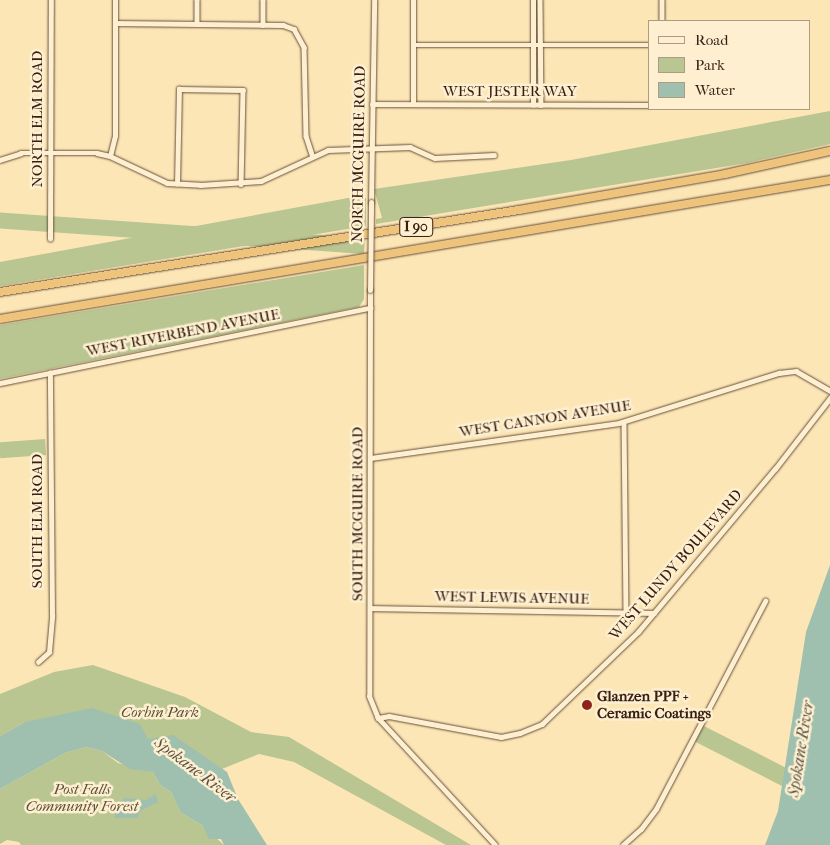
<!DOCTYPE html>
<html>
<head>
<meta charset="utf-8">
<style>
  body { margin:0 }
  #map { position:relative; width:830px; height:845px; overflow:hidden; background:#fce6b6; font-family:"IM FELL French Canon",serif }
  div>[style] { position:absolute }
  .green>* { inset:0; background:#b9c692; transform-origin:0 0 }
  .water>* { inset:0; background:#9fc0ae }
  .roads { filter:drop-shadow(0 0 1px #684f3b) drop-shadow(0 0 1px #684f3b) }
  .minor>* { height:4.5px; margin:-2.25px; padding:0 2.25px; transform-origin:2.25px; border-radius:2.25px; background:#fdefd0 }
  .tertiary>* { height:5px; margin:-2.5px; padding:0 2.5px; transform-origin:2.5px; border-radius:2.5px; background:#fdefd0 }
  .motorway>* { height:8px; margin:-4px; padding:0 4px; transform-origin:4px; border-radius:4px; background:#eec37b }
  .bridges { filter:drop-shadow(0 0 1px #684f3b) drop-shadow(0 0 1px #684f3b) }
  .tertiary-bridge>* { height:5px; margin:-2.5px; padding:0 2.5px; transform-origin:2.5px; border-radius:2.5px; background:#fdefd0 }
  .dots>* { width:14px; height:14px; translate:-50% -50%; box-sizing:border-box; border:2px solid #fdefd0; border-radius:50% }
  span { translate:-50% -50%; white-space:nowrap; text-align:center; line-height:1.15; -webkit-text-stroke:5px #fdefd0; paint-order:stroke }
  .shield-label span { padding:1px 4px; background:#fdefd0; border:1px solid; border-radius:4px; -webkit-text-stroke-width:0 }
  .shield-label { font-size:14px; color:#371d12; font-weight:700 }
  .street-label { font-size:15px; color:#371d12 }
  .poi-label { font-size:15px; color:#371d12; font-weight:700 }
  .left { translate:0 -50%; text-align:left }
  .park-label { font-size:15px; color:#5e5038; font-style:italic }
  .water-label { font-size:16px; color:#564e41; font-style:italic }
  .legend { position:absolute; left:648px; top:20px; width:162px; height:90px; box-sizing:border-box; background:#fdefd0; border:1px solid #ae9b84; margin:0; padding:6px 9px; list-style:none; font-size:15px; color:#371d12 }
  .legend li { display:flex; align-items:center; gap:10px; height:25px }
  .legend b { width:25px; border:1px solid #ae9b84 }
</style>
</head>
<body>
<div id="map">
  <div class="green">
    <i style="clip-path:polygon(830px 111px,830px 144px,747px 163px,376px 224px,376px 219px,382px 218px,374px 189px,571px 160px)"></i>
    <i style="clip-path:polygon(348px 198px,366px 198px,366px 226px,0 286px,0 262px)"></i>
    <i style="left:365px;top:238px;width:16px;height:370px;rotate:94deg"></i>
    <i style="clip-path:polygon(364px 265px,364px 299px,359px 307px,0 379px,0 325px)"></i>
    <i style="left:45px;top:439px;width:16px;height:46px;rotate:86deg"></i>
    <i style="clip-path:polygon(93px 665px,185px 697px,251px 732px,289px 737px,471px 845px,446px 845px,294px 762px,259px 754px,222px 769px,201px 757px,148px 739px,25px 722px,0 736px,0 694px,54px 672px)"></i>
    <i style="left:702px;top:725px;width:100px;height:18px;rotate:27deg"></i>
    <i style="clip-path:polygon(86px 747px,102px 751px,118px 763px,153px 772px,160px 785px,171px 792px,180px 812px,203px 826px,224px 845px,21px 845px,19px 842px,7px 840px,0 844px,0 789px,65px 753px)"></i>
  </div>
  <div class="water">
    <i style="clip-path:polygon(830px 565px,830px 845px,765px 845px,778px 811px,806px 632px)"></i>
    <i style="clip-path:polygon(92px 708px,140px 724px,148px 739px,173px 735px,227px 772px,238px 799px,267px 845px,224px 845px,221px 839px,209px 839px,203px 826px,180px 812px,171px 792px,160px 785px,153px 772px,130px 769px,102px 751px,86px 747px,65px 753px,0 789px,0 736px,25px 722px)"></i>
    <i style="clip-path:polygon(156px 794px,158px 802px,140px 811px,138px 818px,115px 818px,115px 811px,124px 798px,146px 800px)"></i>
  </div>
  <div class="roads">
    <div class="minor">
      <i style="left:197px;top:0;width:24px;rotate:90deg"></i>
      <i style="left:263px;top:0;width:25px;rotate:90deg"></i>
      <i style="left:540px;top:0;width:105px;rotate:89.5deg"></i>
      <i style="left:662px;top:0;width:21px;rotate:90deg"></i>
      <i style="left:115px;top:23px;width:168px;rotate:0.7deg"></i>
      <i style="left:283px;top:25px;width:12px;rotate:20deg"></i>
      <i style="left:294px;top:29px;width:21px;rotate:61deg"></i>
      <i style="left:304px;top:47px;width:89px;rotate:88.7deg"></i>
      <i style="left:306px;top:136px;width:20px;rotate:72deg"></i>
      <i style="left:413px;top:45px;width:236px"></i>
      <i style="left:372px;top:104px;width:277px;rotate:0.2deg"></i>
      <i style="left:413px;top:104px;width:104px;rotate:-90deg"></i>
      <i style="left:533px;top:105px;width:105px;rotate:-90deg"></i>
      <i style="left:110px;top:156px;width:21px;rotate:-76deg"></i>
      <i style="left:115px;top:136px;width:136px;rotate:-90deg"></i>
      <i style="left:0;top:160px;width:22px;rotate:-18deg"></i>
      <i style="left:21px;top:153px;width:76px"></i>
      <i style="left:97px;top:153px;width:13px;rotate:13deg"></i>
      <i style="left:110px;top:156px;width:63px;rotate:25.3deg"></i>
      <i style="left:167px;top:183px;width:33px;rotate:3deg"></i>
      <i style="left:200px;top:185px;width:61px;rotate:-3.8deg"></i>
      <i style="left:261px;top:181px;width:74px;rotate:-24.8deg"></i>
      <i style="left:328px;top:150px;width:82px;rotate:-2.1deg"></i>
      <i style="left:410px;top:147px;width:27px;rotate:24deg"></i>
      <i style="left:435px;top:158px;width:59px;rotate:-2.9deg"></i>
      <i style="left:177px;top:184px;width:95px;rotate:-88.8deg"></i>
      <i style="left:179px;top:89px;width:64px;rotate:0.9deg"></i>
      <i style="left:243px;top:90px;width:94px;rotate:91.2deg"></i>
      <i style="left:50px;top:239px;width:239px;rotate:-89.8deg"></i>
      <i style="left:624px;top:422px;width:190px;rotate:89.4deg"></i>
      <i style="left:371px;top:458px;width:250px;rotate:-8deg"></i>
      <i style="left:619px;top:423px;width:168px;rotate:-17.4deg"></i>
      <i style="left:779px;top:373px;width:17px;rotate:-7deg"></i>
      <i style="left:796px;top:371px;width:39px;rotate:30deg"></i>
      <i style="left:370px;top:608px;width:284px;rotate:1deg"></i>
      <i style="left:38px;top:662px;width:15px;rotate:-42deg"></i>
      <i style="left:49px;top:652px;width:37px;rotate:-85deg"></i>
      <i style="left:52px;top:615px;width:242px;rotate:-90.5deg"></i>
      <i style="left:495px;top:845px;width:173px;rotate:-132.7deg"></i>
      <i style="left:378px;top:718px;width:11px;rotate:-10deg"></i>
      <i style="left:389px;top:716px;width:114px;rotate:10.6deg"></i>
      <i style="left:501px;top:737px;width:19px;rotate:-12deg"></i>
      <i style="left:520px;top:733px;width:24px;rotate:-22deg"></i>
      <i style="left:542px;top:724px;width:133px;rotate:-43.8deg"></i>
      <i style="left:638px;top:632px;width:213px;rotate:-50deg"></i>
      <i style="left:775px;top:469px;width:90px;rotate:-52.2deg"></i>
      <i style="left:623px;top:845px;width:24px;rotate:-42deg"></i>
      <i style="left:641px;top:829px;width:25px;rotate:-53deg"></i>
      <i style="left:656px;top:809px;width:235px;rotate:-62.3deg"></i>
    </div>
    <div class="tertiary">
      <i style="left:371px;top:202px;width:202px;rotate:-89.1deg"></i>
      <i style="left:370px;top:290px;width:406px;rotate:90.1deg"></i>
      <i style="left:369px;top:696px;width:24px;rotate:68deg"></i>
      <i style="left:0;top:383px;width:378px;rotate:-11.5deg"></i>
    </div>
    <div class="motorway">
      <i style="left:0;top:292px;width:525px;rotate:-8.98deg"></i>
      <i style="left:519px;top:210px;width:209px;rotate:-9.9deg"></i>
      <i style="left:725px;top:174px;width:107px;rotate:-12.4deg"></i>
      <i style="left:0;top:319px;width:842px;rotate:-9.51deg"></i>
    </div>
  </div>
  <div class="bridges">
    <div class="tertiary-bridge">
      <i style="left:370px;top:290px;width:88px;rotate:-89.3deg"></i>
    </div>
  </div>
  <div class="dots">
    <i style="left:587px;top:705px;background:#8f2418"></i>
  </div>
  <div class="shield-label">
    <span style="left:416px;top:227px">I 90</span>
  </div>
  <div class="street-label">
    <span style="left:510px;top:92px">WEST JESTER WAY</span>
    <span style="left:38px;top:119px;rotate:-90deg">NORTH ELM ROAD</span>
    <span style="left:359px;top:154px;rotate:-89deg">NORTH MCGUIRE ROAD</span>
    <span style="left:183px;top:333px;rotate:-11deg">WEST RIVERBEND AVENUE</span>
    <span style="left:545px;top:419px;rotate:-9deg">WEST CANNON AVENUE</span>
    <span style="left:358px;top:514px;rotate:-90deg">SOUTH MCGUIRE ROAD</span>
    <span style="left:38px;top:521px;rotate:-90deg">SOUTH ELM ROAD</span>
    <span style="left:676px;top:565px;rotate:-49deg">WEST LUNDY BOULEVARD</span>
    <span style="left:512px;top:598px;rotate:1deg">WEST LEWIS AVENUE</span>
  </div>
  <div class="poi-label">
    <span class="left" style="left:597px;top:705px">Glanzen PPF +<br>Ceramic Coatings</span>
  </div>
  <div class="park-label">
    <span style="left:160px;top:713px">Corbin Park</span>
    <span style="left:82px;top:798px">Post Falls<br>Community Forest</span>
  </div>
  <div class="water-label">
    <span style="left:801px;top:749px;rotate:-81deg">Spokane River</span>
    <span style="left:195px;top:770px;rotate:37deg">Spokane River</span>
  </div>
  <ul class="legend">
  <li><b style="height:6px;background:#fdefd0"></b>Road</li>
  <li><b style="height:14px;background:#b9c692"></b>Park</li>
  <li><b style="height:14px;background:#9fc0ae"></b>Water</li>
  </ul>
</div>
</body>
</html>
